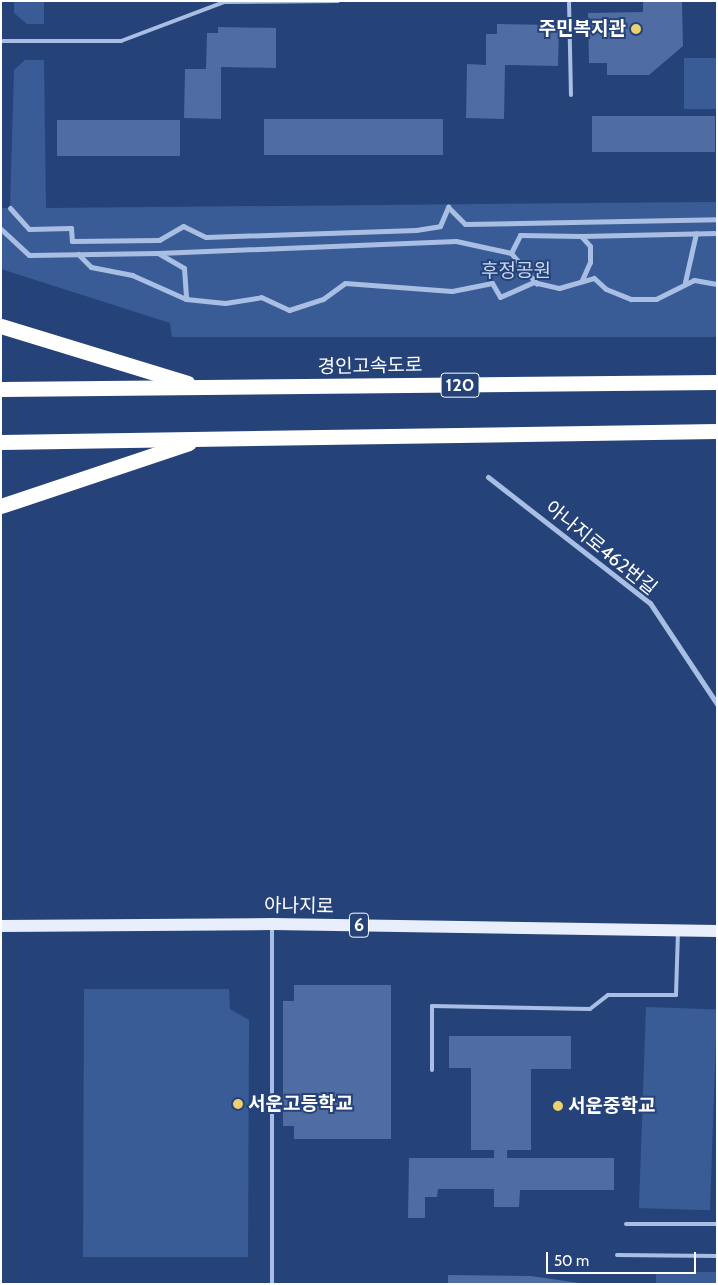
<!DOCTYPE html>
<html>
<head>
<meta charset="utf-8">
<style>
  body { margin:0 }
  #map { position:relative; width:718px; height:1285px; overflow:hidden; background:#264379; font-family:Cabin,"Noto Sans KR",sans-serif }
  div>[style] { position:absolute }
  .green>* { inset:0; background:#3a5c96; transform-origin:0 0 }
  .building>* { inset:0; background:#4f6da2; transform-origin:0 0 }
  .lane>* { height:4px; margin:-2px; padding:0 2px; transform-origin:2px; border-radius:2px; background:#a9bee3 }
  .street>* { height:5px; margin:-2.5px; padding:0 2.5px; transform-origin:2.5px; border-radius:2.5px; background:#a9bee3 }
  .primary>* { height:12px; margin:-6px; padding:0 6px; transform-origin:6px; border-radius:6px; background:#e8eefc }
  .highway>* { height:15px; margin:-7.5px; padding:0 7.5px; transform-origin:7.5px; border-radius:7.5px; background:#fff }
  .dots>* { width:14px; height:14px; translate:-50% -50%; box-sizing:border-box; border:2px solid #264379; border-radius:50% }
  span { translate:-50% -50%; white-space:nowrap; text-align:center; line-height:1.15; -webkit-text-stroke:4px #264379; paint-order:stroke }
  .shield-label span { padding:1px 4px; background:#264379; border:1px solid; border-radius:4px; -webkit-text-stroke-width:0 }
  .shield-label { font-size:18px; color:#fff; font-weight:700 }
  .poi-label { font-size:19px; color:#fff; font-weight:700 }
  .right { translate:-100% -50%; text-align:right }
  .left { translate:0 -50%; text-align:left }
  .park-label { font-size:19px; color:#cbdaf3 }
  .street-label { font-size:19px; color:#fff }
  .frame { position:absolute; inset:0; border:2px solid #fff; pointer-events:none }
  .scale { position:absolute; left:546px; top:1252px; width:150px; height:22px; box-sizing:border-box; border:2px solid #fff; border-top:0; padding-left:6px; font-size:15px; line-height:18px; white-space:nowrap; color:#fff; -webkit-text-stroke:4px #264379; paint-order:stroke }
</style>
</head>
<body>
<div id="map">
  <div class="green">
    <i style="clip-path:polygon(14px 1px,44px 1px,44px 24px,27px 24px,14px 13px)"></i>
    <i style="left:684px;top:58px;width:33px;height:51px"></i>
    <i style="clip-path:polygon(25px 60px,44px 60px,46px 208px,717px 202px,717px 337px,172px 337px,170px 323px,1px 269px,1px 208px,10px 208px,14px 70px)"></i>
    <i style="clip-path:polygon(84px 989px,229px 989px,230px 1009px,249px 1020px,248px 1257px,83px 1257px)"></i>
    <i style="left:646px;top:1007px;width:71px;height:201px;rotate:2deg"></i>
    <i style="left:656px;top:1272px;width:61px;height:12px"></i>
  </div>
  <div class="building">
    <i style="clip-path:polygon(643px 1px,682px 1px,683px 46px,649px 75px,607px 75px,607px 63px,589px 63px,588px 13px,643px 12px)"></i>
    <i style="clip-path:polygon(497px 24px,559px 25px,558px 66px,505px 65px,504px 119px,466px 118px,467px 64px,486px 65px,486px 34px,497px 34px)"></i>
    <i style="clip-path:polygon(218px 27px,276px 28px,276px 68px,221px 67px,221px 119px,184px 118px,185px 69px,206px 69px,207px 33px,218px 33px)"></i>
    <i style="left:715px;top:116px;width:36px;height:123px;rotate:90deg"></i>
    <i style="left:443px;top:119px;width:36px;height:179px;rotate:90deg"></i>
    <i style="left:57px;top:120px;width:123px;height:36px"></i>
    <i style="clip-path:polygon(294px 985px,391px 985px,391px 1139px,294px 1139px,294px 1126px,283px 1126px,283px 1001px,294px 1001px)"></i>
    <i style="clip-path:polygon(449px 1036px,571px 1036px,571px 1069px,531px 1069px,531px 1150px,507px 1150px,507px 1158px,614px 1158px,614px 1190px,520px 1190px,519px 1207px,494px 1207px,494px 1189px,438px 1189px,437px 1197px,425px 1197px,425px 1218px,408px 1218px,409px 1158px,494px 1158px,494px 1150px,471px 1150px,471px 1068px,449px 1068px)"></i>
    <i style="clip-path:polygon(448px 1275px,531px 1276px,579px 1283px,448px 1284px)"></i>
  </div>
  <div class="lane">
    <i style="left:569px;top:1px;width:94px;rotate:88.8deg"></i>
    <i style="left:1px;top:41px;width:120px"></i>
    <i style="left:121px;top:41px;width:110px;rotate:-20.7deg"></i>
    <i style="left:224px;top:2px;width:114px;rotate:-0.5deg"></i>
    <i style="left:432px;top:1070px;width:64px;rotate:-90deg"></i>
    <i style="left:432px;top:1006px;width:158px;rotate:1.1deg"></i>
    <i style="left:590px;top:1009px;width:23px;rotate:-38deg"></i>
    <i style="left:608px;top:995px;width:68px"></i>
    <i style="left:676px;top:995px;width:62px;rotate:-88.2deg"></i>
    <i style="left:626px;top:1224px;width:91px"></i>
    <i style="left:617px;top:1255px;width:100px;rotate:0.6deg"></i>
    <i style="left:272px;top:1284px;width:358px;rotate:-90deg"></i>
  </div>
  <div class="street">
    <i style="left:10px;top:208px;width:28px;rotate:48deg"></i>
    <i style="left:29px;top:229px;width:42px;rotate:-1.4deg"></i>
    <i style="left:71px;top:228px;width:13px;rotate:86deg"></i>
    <i style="left:72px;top:241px;width:87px;rotate:-0.7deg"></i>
    <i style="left:159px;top:240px;width:28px;rotate:-30deg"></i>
    <i style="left:183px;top:226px;width:25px;rotate:26deg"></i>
    <i style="left:206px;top:237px;width:210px;rotate:-1.9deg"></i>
    <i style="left:416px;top:230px;width:24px;rotate:-9deg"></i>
    <i style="left:440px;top:226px;width:21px;rotate:-67deg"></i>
    <i style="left:448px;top:207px;width:24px;rotate:45deg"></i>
    <i style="left:465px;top:224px;width:252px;rotate:-1.1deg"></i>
    <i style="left:1px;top:229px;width:38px;rotate:43deg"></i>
    <i style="left:29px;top:255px;width:129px;rotate:-0.9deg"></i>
    <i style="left:158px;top:253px;width:30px;rotate:30deg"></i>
    <i style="left:184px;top:268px;width:31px;rotate:86deg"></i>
    <i style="left:581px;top:236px;width:136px;rotate:-1.3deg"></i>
    <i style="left:158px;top:253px;width:298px;rotate:-2.3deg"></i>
    <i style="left:456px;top:241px;width:56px;rotate:12.3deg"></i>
    <i style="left:511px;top:253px;width:40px;rotate:50deg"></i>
    <i style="left:511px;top:253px;width:20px;rotate:-63deg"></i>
    <i style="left:520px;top:235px;width:61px;rotate:0.9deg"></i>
    <i style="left:581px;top:236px;width:13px;rotate:48deg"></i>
    <i style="left:590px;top:246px;width:16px;rotate:90deg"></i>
    <i style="left:590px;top:262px;width:20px;rotate:114deg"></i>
    <i style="left:78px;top:254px;width:18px;rotate:45deg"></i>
    <i style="left:91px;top:267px;width:42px;rotate:11deg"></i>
    <i style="left:132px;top:275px;width:59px;rotate:24deg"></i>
    <i style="left:186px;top:299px;width:39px;rotate:6deg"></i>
    <i style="left:225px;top:303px;width:36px;rotate:-9deg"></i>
    <i style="left:261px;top:297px;width:31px;rotate:25deg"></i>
    <i style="left:289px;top:310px;width:36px;rotate:-18deg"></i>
    <i style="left:323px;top:299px;width:27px;rotate:-36deg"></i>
    <i style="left:345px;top:283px;width:107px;rotate:4.3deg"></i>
    <i style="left:452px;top:291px;width:41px;rotate:-11.3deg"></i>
    <i style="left:492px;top:283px;width:16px;rotate:60deg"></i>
    <i style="left:500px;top:297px;width:36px;rotate:-24deg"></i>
    <i style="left:533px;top:282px;width:27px;rotate:13deg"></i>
    <i style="left:559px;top:288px;width:36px;rotate:-16deg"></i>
    <i style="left:594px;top:278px;width:16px;rotate:43deg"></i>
    <i style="left:606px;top:289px;width:27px;rotate:22deg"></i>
    <i style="left:631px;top:299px;width:25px"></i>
    <i style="left:656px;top:299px;width:42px;rotate:-26.6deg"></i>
    <i style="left:694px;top:280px;width:23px;rotate:10deg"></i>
    <i style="left:685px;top:282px;width:50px;rotate:-77.3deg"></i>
    <i style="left:488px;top:477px;width:205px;rotate:37.9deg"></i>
    <i style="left:650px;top:603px;width:121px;rotate:56.4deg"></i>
  </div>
  <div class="primary">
    <i style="left:1px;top:926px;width:271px;rotate:-0.4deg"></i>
    <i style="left:272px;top:924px;width:445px;rotate:0.9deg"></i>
  </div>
  <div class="highway">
    <i style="left:1px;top:326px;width:195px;rotate:17deg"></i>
    <i style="left:1px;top:389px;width:716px;rotate:-0.56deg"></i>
    <i style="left:1px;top:442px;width:716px;rotate:-0.88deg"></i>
    <i style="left:1px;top:506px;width:198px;rotate:-18.5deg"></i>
  </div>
  <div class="dots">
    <i style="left:636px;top:29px;background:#ebd26f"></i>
    <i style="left:238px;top:1104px;background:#ebd26f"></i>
    <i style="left:558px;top:1106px;background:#ebd26f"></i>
  </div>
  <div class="shield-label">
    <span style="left:460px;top:385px">120</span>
    <span style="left:359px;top:925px">6</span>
  </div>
  <div class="poi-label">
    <span class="right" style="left:626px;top:29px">주민복지관</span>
    <span class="left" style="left:248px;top:1104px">서운고등학교</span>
    <span class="left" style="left:568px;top:1106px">서운중학교</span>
  </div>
  <div class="park-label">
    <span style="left:516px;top:271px">후정공원</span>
  </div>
  <div class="street-label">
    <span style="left:370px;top:366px;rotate:-1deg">경인고속도로</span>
    <span style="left:601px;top:548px;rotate:39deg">아나지로462번길</span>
    <span style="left:299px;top:906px;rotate:1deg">아나지로</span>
  </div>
  <div class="frame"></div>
  <div class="scale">50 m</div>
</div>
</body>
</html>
